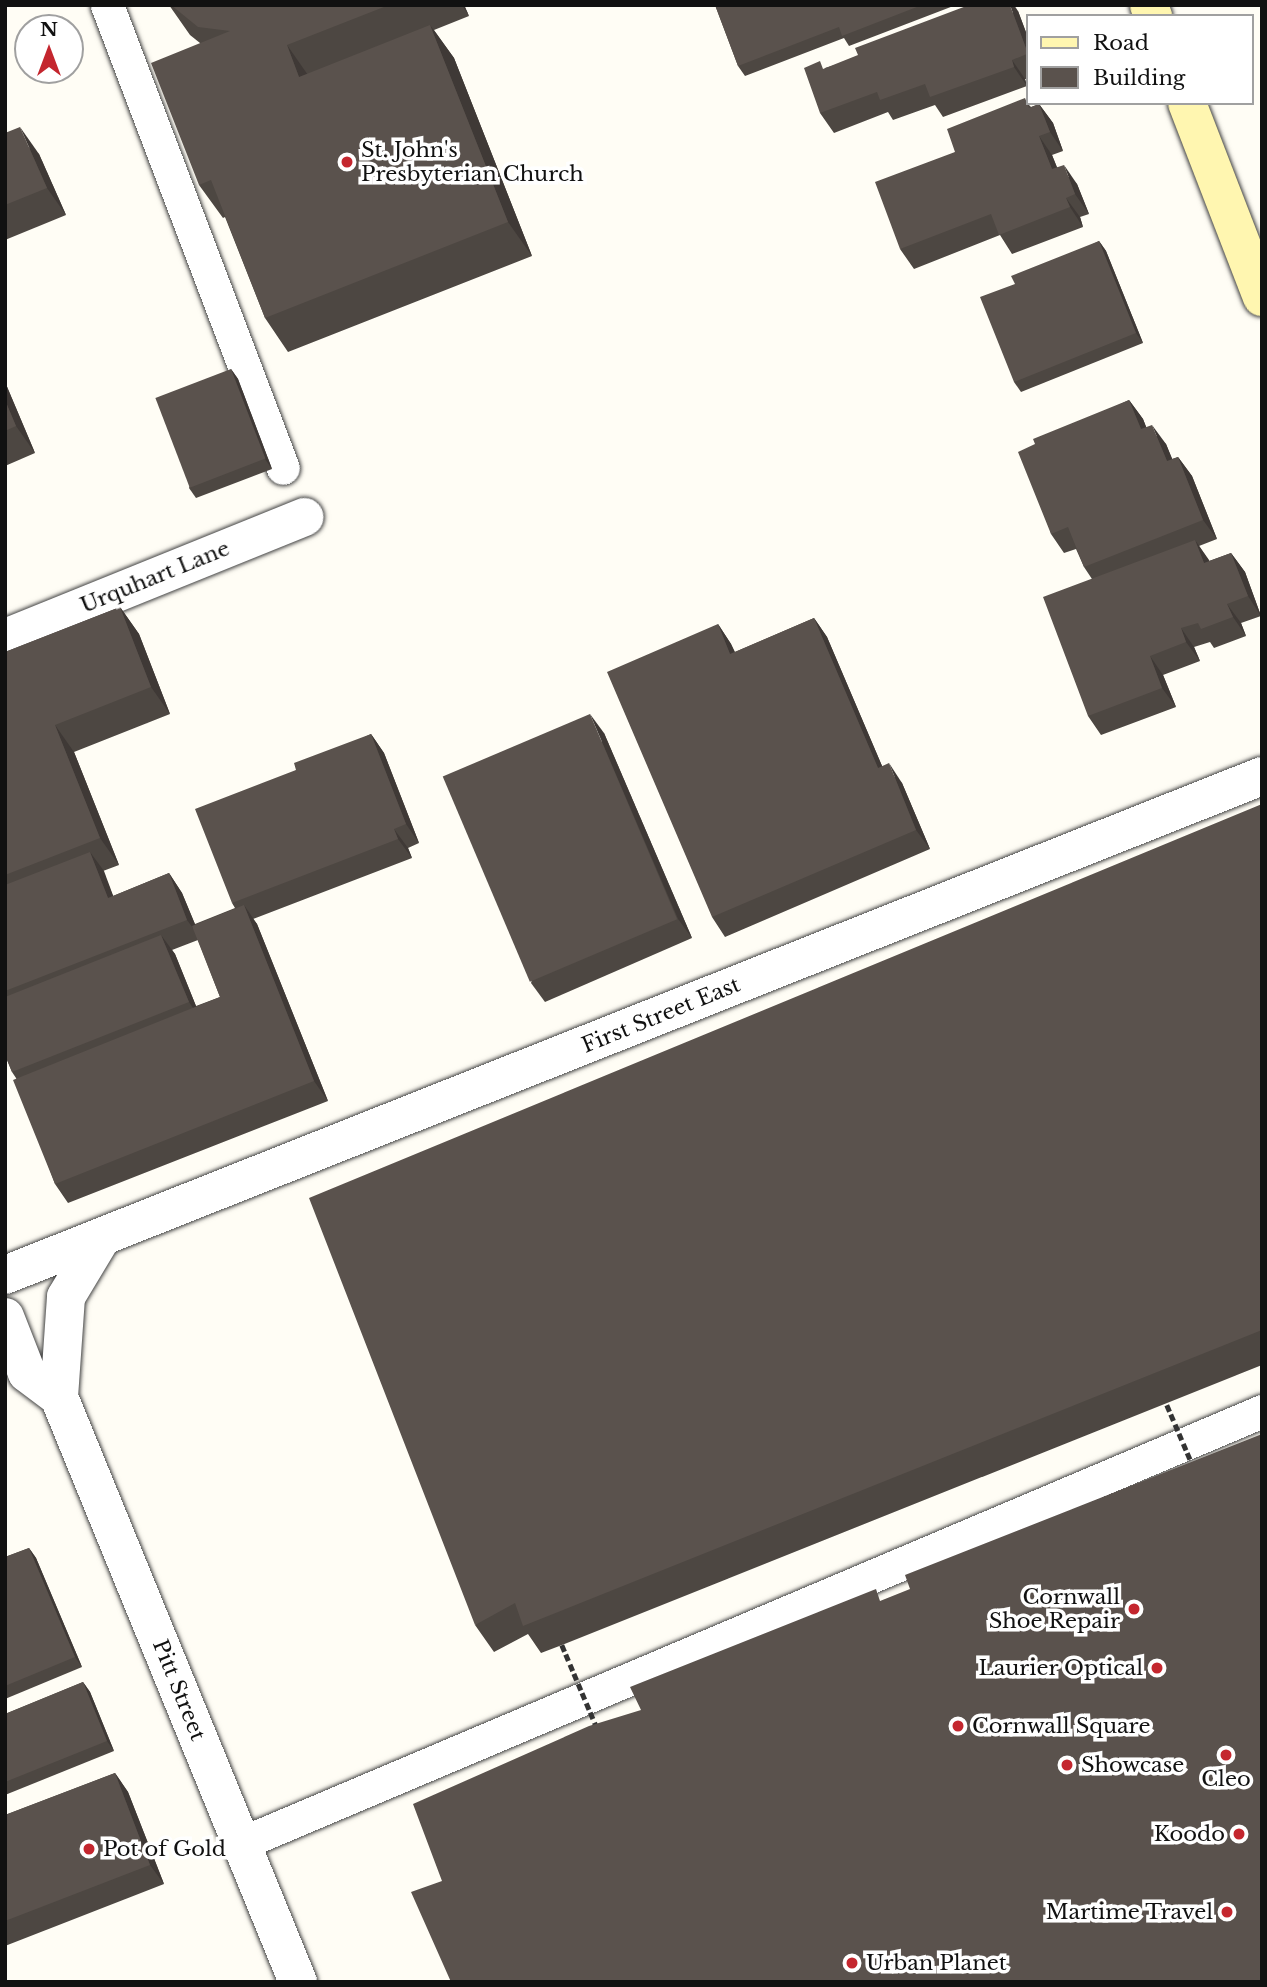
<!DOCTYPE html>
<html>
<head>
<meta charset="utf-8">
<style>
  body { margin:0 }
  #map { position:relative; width:1267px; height:1987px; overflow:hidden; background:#fffdf5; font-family:"Libre Baskerville",serif }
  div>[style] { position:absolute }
  .roads { filter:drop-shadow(0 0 2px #444) drop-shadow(0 0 2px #444) }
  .lane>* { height:33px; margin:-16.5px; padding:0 16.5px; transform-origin:16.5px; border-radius:16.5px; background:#fff }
  .street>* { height:38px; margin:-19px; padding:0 19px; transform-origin:19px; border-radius:19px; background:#fff }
  .secondary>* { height:38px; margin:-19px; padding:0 19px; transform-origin:19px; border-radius:19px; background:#fff6b0 }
  .path-bridge>* { height:4.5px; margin-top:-2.25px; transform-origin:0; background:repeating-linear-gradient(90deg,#333 0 7px,transparent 0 10.5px) }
  .wall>* { inset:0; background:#4d4742 }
  .shaded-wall>* { inset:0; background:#3f3936 }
  .building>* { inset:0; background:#5a524d; transform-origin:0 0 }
  .dots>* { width:19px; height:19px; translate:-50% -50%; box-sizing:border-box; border:4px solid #fff; border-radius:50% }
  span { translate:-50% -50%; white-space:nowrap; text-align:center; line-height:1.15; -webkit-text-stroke:7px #fff; paint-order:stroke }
  .poi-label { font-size:21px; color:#111 }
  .left { translate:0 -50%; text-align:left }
  .right { translate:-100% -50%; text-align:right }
  .street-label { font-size:21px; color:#111 }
  .frame { position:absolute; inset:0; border:7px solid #111; pointer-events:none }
  .legend { position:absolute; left:1026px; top:14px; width:228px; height:91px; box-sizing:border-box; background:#fff; border:2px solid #a0a0a0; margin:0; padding:9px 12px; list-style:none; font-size:21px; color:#111 }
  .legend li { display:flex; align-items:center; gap:14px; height:35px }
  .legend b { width:35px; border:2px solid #a0a0a0 }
  .north { position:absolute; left:14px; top:14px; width:70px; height:70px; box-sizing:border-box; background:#fff; border:2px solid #a0a0a0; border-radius:50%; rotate:0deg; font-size:19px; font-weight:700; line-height:28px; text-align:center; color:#111 }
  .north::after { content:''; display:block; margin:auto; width:24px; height:32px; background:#c4262e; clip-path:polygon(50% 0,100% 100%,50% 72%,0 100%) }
</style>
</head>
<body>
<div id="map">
  <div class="roads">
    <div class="lane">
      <i style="left:107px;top:5px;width:495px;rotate:69.2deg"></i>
      <i style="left:242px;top:1843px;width:1108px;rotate:-22.95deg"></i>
    </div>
    <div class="street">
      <i style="left:5px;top:638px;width:323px;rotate:-22deg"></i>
      <i style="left:102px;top:1237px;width:70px;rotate:121deg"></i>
      <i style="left:66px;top:1297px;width:100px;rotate:94deg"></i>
      <i style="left:59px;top:1397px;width:632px;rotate:67.78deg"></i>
      <i style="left:5px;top:1275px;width:1352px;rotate:-21.65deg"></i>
      <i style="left:5px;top:1317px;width:60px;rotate:68.6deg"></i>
      <i style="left:27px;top:1373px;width:40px;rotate:37deg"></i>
    </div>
    <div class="secondary">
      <i style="left:1149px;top:5px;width:12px;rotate:70deg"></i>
      <i style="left:1187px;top:103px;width:208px;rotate:68.9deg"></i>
    </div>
  </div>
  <div class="path-bridge">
    <i style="left:1167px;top:1405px;width:66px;rotate:66.9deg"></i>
    <i style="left:562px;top:1645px;width:90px;rotate:67.1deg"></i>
  </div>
  <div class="wall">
    <i style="clip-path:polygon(169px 5px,469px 5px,465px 7px,469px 16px,434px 30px,454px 58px,532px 256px,288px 352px,265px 318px,225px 217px,223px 218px,199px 185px,200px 43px,190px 35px)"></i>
    <i style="clip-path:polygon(715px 5px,956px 5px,849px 46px,844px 38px,745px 76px,738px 66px)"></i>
    <i style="clip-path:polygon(1018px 11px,1027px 35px,1027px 79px,1025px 79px,1027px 86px,943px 117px,935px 105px,893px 120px,888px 112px,834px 133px,820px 113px,825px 68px)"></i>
    <i style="clip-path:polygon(1027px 103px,1031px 107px,1039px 104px,1053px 123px,1063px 151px,1052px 155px,1057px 167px,1077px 184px,1089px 214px,1080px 217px,1083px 227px,1012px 254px,1000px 235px,914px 269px,900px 249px,955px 152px)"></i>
    <i style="clip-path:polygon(5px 133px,39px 154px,66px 215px,5px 240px)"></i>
    <i style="clip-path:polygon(1099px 241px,1106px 251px,1143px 343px,1021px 392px,1014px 382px,1015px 284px)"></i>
    <i style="clip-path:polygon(231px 369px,238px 379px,272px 469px,196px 498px,189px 488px)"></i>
    <i style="clip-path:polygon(5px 382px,35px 453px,5px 466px)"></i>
    <i style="clip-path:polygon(1129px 400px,1143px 419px,1146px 427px,1166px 444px,1172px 459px,1178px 457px,1192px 476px,1217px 539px,1199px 546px,1209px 561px,1231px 553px,1245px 572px,1261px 616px,1241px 623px,1246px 636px,1214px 648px,1210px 642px,1194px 647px,1200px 661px,1163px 675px,1176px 707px,1101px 735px,1088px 716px,1092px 579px,1084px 567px,1076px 549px,1064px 553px,1051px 534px,1035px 444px)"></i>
    <i style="clip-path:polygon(evenodd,120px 607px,139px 634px,170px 714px,74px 752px,119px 865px,103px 871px,113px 896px,169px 873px,182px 893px,195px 924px,235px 908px,232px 903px,296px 770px,371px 734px,384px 753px,419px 843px,408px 848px,412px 858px,253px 919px,257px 924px,328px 1101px,68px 1203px,55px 1184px,16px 1078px,12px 1072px,5px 1055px,5px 652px,120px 607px,198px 940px,220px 997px,196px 1006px,175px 954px,172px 950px,198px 940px)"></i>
    <i style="clip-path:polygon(814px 618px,827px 637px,882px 766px,902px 783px,930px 849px,725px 937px,712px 917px,718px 624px,731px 644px,735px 652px)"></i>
    <i style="clip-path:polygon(604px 733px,692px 938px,545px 1002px,531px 983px)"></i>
    <i style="clip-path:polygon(1262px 804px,1262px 1365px,562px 1645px,541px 1653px,528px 1634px,494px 1652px,475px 1625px)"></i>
    <i style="clip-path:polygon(29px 1548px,36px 1558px,82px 1667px,5px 1699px,5px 1557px)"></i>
    <i style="clip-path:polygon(83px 1682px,90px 1692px,114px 1751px,5px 1795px,5px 1714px)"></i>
    <i style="clip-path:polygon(115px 1773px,128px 1792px,164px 1884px,5px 1946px,5px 1815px)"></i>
  </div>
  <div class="shaded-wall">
    <i style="clip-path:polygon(462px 5px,464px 5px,465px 7px,469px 16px)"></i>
    <i style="clip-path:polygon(1010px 5px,1014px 5px,1018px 11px,1027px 35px,1027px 51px)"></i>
    <i style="clip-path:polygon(430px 25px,454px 58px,532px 256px,508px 222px)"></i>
    <i style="clip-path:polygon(287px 45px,310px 78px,299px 77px)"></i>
    <i style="clip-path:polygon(1012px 60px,1025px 79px,1027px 86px,1014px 67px)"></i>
    <i style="clip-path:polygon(1039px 104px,1053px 123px,1063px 151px,1050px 132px)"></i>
    <i style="clip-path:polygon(20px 127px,39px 154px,66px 215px,47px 188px)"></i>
    <i style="clip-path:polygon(1039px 136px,1052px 155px,1065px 189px,1052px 169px)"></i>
    <i style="clip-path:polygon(1064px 165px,1077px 184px,1089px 214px,1075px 194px)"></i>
    <i style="clip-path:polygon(1066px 198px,1080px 217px,1083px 227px,1070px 207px)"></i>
    <i style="clip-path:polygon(1099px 241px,1106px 251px,1143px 343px,1136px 333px)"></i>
    <i style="clip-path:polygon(231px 369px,238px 379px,272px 469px,265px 459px)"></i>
    <i style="clip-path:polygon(5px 382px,35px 453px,16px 426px,5px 400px)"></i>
    <i style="clip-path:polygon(1129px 400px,1143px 419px,1155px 449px,1141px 429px)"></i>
    <i style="clip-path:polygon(1152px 425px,1166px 444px,1181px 480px,1167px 461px)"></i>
    <i style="clip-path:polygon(1178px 457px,1192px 476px,1217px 539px,1203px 520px)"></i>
    <i style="clip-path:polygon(1195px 540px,1209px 560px,1218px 582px,1204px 563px)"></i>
    <i style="clip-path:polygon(1231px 553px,1245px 572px,1261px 616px,1248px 596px)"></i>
    <i style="clip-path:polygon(1227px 604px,1241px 623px,1246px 636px,1233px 617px)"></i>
    <i style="clip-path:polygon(120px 607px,139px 634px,170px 714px,151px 687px)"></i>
    <i style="clip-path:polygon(814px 618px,827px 637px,891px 787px,878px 768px)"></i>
    <i style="clip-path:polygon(718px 624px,731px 644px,744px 674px,730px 654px)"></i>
    <i style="clip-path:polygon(1181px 628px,1194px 647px,1200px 661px,1186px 642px)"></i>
    <i style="clip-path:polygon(1150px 656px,1163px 675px,1176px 707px,1162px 688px)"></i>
    <i style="clip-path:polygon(590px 714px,604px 733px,692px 938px,678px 919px)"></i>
    <i style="clip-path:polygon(55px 725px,74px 752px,119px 865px,100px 838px)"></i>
    <i style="clip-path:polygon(371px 734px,384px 753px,419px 843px,406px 824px)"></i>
    <i style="clip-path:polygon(889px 763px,902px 783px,930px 849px,916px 830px)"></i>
    <i style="clip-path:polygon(394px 829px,408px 848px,412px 858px,398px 839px)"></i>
    <i style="clip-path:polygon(90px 852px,104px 871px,121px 917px,108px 898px)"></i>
    <i style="clip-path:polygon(169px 873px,182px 893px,201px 939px,187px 920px)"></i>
    <i style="clip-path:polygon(244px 905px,257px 924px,328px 1101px,314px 1081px)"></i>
    <i style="clip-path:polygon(161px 935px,175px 954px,202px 1021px,189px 1002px)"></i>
    <i style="clip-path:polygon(29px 1548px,36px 1558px,82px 1667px,75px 1657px)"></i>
    <i style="clip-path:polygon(83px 1682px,90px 1692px,114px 1751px,107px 1741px)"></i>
    <i style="clip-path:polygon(115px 1773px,128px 1792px,164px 1884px,150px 1865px)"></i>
  </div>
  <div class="building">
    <i style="clip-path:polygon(171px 5px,389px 5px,287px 45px,299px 77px,430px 25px,508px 222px,265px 318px,211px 180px,199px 185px,151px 63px,230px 31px,198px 27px)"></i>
    <i style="clip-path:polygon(715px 5px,922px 5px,842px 36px,839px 27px,738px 66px)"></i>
    <i style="clip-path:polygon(969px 5px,1010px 5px,1027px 51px,1027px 54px,1012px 60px,1014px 67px,930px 97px,925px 84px,880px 100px,877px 92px,820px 113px,804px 68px,820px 61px,823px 69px,858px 55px,855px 48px)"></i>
    <i style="clip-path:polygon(1025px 98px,1029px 108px,1039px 104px,1050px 132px,1039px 136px,1052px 169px,1064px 165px,1075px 194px,1066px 198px,1070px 207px,999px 235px,991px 214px,900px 249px,875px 182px,955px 152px,947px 129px)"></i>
    <i style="clip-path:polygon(20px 127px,47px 188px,5px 205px,5px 133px)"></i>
    <i style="clip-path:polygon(1099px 241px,1136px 333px,1014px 382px,980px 297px,1015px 284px,1011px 276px)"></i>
    <i style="left:231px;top:369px;width:96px;height:81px;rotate:69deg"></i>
    <i style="clip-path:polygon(5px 400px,16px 426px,5px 431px)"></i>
    <i style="clip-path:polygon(1129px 400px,1141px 429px,1152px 425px,1167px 461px,1178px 457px,1203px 520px,1084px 567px,1068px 527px,1051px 534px,1018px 452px,1035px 444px,1033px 439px)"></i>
    <i style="clip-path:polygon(1195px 540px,1204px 563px,1231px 553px,1248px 596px,1227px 604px,1233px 617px,1201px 629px,1198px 623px,1181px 628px,1186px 642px,1150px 656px,1162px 688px,1088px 716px,1043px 597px)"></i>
    <i style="clip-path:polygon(120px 607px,151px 687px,55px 725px,100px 838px,5px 875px,5px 652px)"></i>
    <i style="clip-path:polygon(814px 618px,878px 768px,889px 763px,916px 830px,712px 917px,607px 672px,718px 624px,730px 654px)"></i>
    <i style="left:590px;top:714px;width:223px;height:160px;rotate:67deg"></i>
    <i style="clip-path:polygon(371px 734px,406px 824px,394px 829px,398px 839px,232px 903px,195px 809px,296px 770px,294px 763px)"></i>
    <i style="clip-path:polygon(1262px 804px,1262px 1330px,543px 1618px,523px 1626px,515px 1603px,475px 1625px,309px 1198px)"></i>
    <i style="clip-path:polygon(90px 852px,108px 898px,169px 873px,187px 920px,5px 991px,5px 885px)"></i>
    <i style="clip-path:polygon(244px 905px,314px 1081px,55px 1184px,13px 1080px,220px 997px,192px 926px)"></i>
    <i style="clip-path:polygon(161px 935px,189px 1002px,12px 1072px,5px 1055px,5px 997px)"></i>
    <i style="clip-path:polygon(1262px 1434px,1262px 1982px,451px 1982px,411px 1892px,442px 1881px,413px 1804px,589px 1726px,641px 1710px,630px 1687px,876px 1589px,880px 1601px,910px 1589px,905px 1575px)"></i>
    <i style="clip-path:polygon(29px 1548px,75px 1657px,5px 1686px,5px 1557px)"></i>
    <i style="clip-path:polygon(83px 1682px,107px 1741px,5px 1782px,5px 1714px)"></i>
    <i style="clip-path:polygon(115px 1773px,150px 1865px,5px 1921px,5px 1815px)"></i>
  </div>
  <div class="dots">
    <i style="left:347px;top:162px;background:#c4262e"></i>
    <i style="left:1134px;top:1609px;background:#c4262e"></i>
    <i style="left:1157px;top:1668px;background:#c4262e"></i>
    <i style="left:958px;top:1726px;background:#c4262e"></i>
    <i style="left:1226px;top:1755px;background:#c4262e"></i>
    <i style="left:1067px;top:1765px;background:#c4262e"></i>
    <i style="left:1239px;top:1834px;background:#c4262e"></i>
    <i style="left:89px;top:1849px;background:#c4262e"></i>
    <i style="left:1227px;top:1912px;background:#c4262e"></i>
    <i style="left:852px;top:1963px;background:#c4262e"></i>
  </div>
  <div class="poi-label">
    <span class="left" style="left:361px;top:162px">St. John's<br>Presbyterian Church</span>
    <span class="right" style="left:1120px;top:1609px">Cornwall<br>Shoe Repair</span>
    <span class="right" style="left:1143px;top:1668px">Laurier Optical</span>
    <span class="left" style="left:972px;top:1726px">Cornwall Square</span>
    <span class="left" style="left:1081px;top:1765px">Showcase</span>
    <span style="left:1226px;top:1779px">Cleo</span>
    <span class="right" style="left:1225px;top:1834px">Koodo</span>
    <span class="left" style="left:103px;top:1849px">Pot of Gold</span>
    <span class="right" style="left:1213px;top:1912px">Martime Travel</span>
    <span class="left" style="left:866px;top:1963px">Urban Planet</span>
  </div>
  <div class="street-label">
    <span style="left:155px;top:577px;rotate:-22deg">Urquhart Lane</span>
    <span style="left:661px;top:1015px;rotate:-22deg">First Street East</span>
    <span style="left:179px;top:1690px;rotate:68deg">Pitt Street</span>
  </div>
  <div class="frame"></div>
  <ul class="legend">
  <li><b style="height:9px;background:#fff6b0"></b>Road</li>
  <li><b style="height:19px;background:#5a524d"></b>Building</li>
  </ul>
  <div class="north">N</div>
</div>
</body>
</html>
